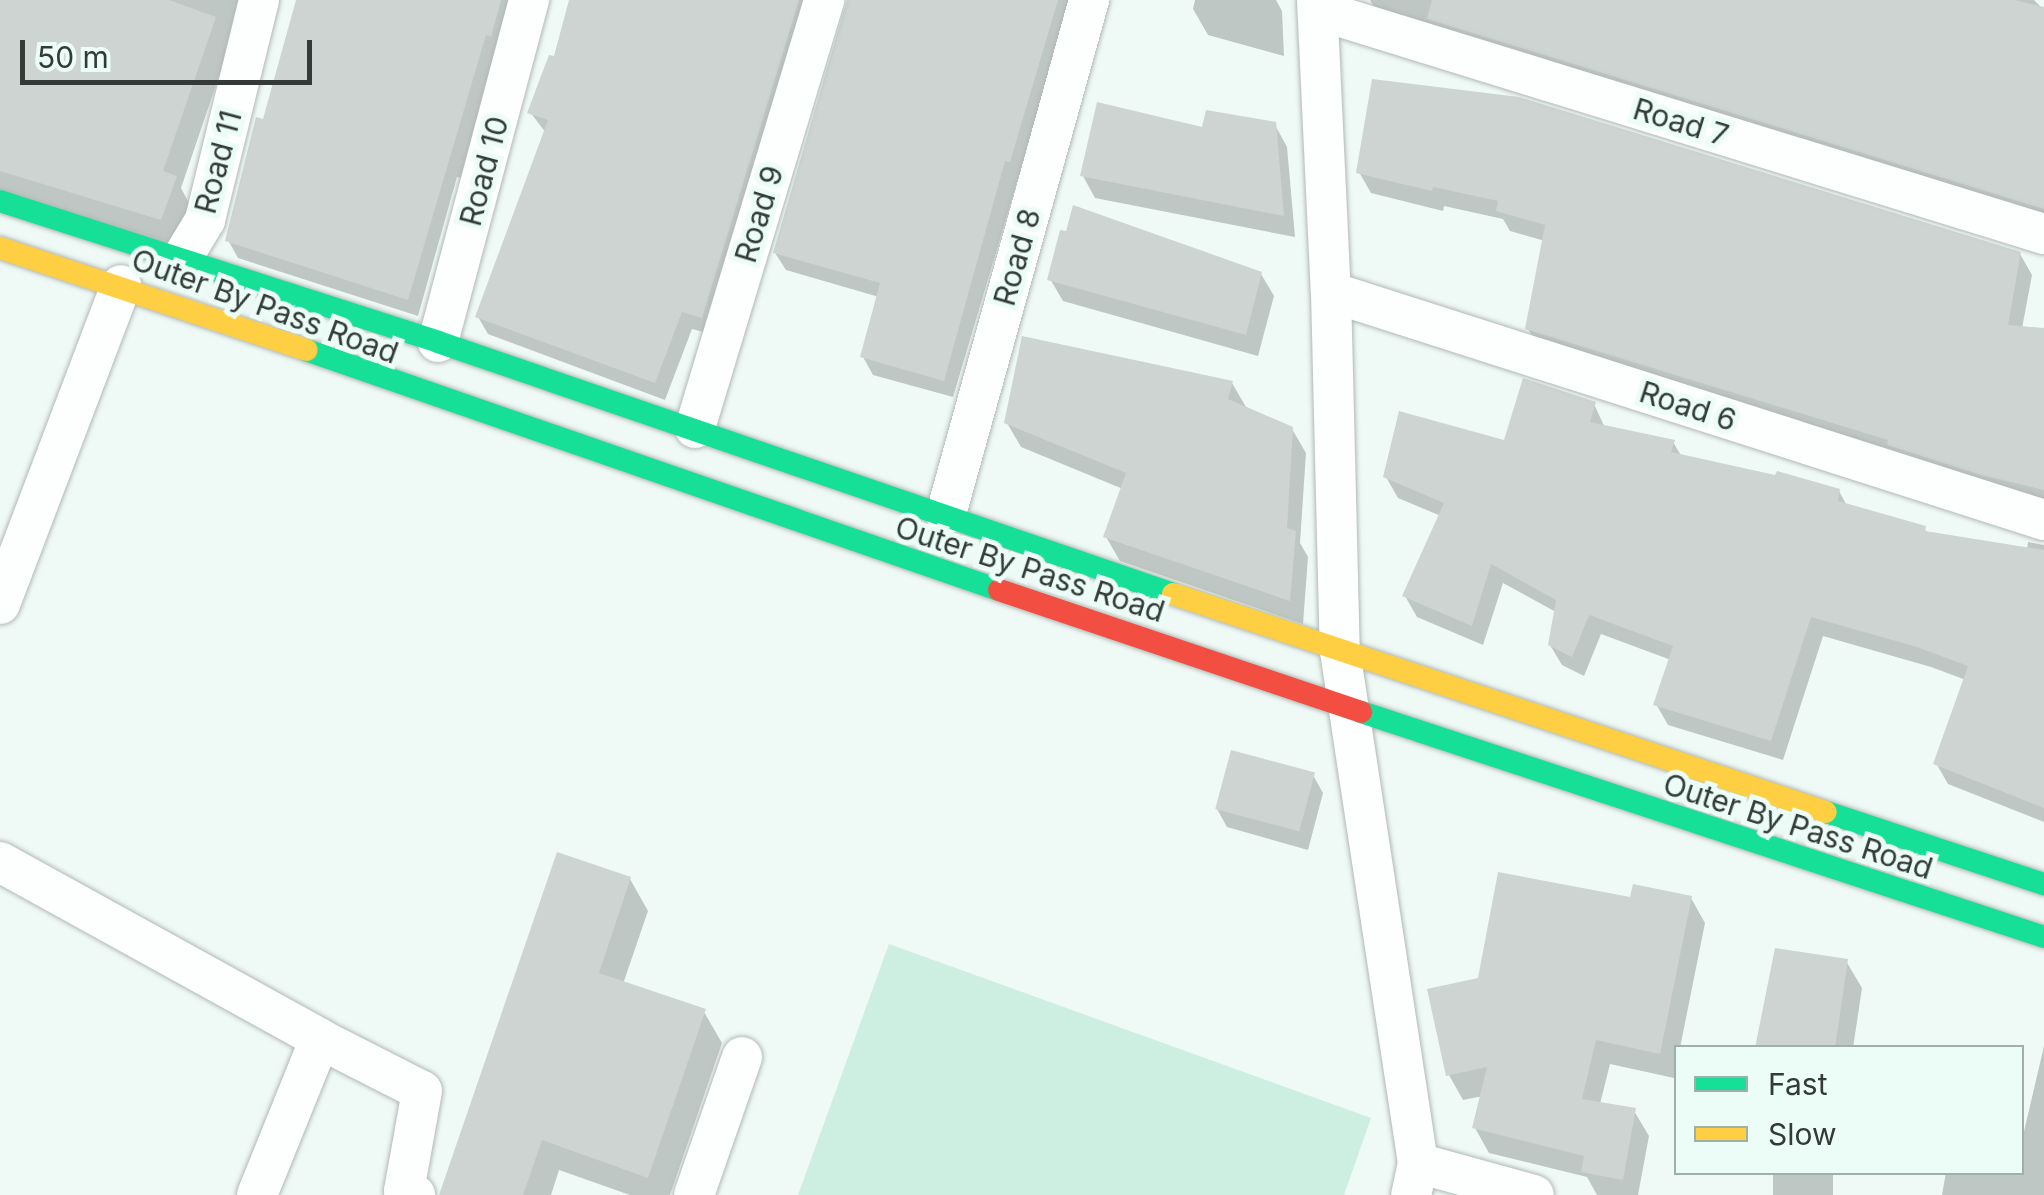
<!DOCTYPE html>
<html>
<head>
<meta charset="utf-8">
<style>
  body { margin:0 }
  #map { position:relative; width:2044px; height:1195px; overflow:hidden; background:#eff9f5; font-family:Inter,sans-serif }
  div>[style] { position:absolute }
  .green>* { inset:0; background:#ccefe2 }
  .shadow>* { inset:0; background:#0003; transform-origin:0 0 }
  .building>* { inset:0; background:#cdd4d1; transform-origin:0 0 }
  .roads { filter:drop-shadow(0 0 2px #b1b9b6) drop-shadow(0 0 2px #b1b9b6) }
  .street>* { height:40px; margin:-20px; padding:0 20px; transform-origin:20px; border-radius:20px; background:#fdfefe }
  .fast>* { height:22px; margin:-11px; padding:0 11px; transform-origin:11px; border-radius:11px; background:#16e098 }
  .slow>* { height:22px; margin:-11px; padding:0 11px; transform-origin:11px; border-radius:11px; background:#ffcf43 }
  .jam>* { height:22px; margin:-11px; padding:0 11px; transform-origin:11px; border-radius:11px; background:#f24e42 }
  span { translate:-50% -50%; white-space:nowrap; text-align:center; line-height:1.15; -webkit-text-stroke:10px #ebfdf6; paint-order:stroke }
  .street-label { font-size:30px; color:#333a38 }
  .legend { position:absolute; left:1674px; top:1045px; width:350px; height:130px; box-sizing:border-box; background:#ebfdf6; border:2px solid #a1afaa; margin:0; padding:12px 18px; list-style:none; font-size:30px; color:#333a38 }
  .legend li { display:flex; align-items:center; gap:20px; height:50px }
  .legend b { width:50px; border:2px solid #a1afaa }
  .scale { position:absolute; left:20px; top:40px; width:292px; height:45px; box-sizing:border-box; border:5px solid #333a38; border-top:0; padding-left:12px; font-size:30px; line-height:35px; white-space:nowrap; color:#333a38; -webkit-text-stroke:8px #ebfdf6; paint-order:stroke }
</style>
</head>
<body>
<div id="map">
  <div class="green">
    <i style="clip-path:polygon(889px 944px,1371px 1118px,1344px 1195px,798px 1195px)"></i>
  </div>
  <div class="shadow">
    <i style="clip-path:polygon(0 0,245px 0,181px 188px,190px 205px,176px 245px,0 202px)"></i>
    <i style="clip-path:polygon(299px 0,515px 0,461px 178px,457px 177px,418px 316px,238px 258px,228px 240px)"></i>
    <i style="clip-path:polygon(573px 0,818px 0,711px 334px,692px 329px,665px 400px,488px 334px,478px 317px,546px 133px,530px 112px,556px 60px)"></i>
    <i style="clip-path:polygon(848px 0,1071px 0,953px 397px,873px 375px,863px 357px,879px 297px,786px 270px,775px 253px)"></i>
    <i style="clip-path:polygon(1195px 0,1276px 0,1282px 11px,1284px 56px,1208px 35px,1193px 9px)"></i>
    <i style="clip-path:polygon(1370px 0,2034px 0,2044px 10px,2044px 225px,1379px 15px)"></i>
    <i style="clip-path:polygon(1275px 125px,1287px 147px,1295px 237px,1095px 198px,1083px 176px,1204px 130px)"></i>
    <i style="clip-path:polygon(1359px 172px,2020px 254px,2032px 275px,2012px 382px,2044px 387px,2044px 507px,1540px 349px,1528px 329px,1545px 241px,1510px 231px,1503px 219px,1444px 206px,1443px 211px,1371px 193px)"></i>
    <i style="clip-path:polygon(1261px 274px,1274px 296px,1258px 356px,1063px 301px,1050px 279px)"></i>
    <i style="clip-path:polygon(1232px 383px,1246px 407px,1292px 429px,1306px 453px,1300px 543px,1308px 557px,1303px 624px,1120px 561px,1106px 537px,1123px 489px,1021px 447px,1007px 423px)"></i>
    <i style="clip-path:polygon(1594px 404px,1605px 428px,1673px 442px,1682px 457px,1839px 491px,1847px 506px,1924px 528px,1928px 534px,2027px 550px,2028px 542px,2044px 545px,2044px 822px,1948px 784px,1936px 763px,1966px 680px,1931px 667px,1823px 636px,1783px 760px,1668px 725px,1656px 704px,1671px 660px,1601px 634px,1584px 676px,1562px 665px,1550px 645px,1556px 612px,1503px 583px,1483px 645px,1417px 617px,1405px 596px,1441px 516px,1398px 498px,1386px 477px,1506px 443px)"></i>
    <i style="clip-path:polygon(1313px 775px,1323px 793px,1308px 850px,1227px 827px,1217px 809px)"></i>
    <i style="clip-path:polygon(630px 879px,648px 911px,623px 984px,704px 1012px,722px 1043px,670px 1195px,630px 1195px,559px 1170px,551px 1195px,442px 1195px)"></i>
    <i style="clip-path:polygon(1691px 898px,1705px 923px,1680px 1048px,1676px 1048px,1674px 1078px,1610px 1064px,1600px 1104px,1634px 1111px,1649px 1136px,1638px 1195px,1597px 1195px,1587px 1177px,1489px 1153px,1475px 1128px,1483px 1096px,1463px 1100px,1449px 1075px,1480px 980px,1632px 900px)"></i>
    <i style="clip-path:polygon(1846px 961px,1862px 988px,1853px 1048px,1758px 1048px)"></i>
    <i style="clip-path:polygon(2044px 1046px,2044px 1195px,1942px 1195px,1946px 1172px,2022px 1172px,2022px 1140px)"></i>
    <i style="left:1773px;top:1172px;width:60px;height:23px"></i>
  </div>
  <div class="building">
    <i style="clip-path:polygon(0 0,169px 0,216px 17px,163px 171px,177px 176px,161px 220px,0 171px)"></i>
    <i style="clip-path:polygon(296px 0,501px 0,491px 37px,486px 35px,408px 300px,225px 241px,256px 117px,263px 119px)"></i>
    <i style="clip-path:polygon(569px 0,799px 0,702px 318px,682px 312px,655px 383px,475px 317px,548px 120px,527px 113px,549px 55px,554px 56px)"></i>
    <i style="clip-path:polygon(847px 0,1058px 0,1010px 162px,1005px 161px,944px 381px,860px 357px,880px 283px,773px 253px)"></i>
    <i style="clip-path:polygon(1432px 0,2014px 0,2044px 7px,2044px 209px,1427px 19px)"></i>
    <i style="clip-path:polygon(1372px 79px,1519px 97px,2021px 252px,2008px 325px,2044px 328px,2044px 490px,1981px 475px,1887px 445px,1888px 440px,1525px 329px,1545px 225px,1496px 211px,1498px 201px,1433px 187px,1432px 191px,1356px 173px)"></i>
    <i style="clip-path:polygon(1097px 102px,1202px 127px,1206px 110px,1276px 122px,1284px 216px,1080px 176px)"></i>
    <i style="clip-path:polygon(1073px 205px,1262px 272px,1246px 335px,1047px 280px,1060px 230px,1066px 231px)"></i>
    <i style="clip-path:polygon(1022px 336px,1233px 381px,1228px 399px,1293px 427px,1287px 528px,1296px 531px,1290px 601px,1103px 537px,1126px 473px,1004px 423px)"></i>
    <i style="clip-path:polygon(1523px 378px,1596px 402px,1590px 422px,1675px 440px,1671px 452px,1775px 475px,1777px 471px,1840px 489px,1838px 501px,1926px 526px,1925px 531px,2044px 550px,2044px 808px,1933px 764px,1968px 666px,1917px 647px,1811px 617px,1771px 741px,1653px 705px,1673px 646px,1589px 615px,1572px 657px,1548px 645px,1556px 600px,1491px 564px,1472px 626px,1402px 596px,1444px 503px,1383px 477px,1399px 411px,1504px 440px)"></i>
    <i style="left:1231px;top:750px;width:87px;height:61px;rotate:15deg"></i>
    <i style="clip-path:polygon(557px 852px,631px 877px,599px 973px,706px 1009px,648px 1178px,542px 1140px,523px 1195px,439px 1195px)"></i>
    <i style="clip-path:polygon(1498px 872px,1630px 897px,1633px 884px,1692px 896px,1660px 1054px,1596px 1040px,1582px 1099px,1636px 1108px,1623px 1180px,1581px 1172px,1584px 1156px,1472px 1128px,1487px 1067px,1446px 1076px,1427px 989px,1478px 978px)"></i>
    <i style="clip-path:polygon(1775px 948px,1848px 959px,1835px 1048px,1755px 1048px)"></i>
  </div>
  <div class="roads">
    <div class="street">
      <i style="left:1317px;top:0;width:292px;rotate:87.3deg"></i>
      <i style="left:1331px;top:292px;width:359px;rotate:88.6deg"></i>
      <i style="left:1340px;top:651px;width:518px;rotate:81.34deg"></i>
      <i style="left:1418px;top:1163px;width:33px;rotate:102deg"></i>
      <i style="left:1318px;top:10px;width:760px;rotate:17.15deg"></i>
      <i style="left:181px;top:260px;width:47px;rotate:-59deg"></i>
      <i style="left:205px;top:220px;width:227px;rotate:-76.2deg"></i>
      <i style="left:1331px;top:292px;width:749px;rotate:17.73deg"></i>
      <i style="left:438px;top:342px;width:354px;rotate:-75.1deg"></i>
      <i style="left:695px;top:428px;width:447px;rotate:-73.2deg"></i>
      <i style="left:946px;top:514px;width:534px;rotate:-74.45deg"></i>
      <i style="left:0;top:604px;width:341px;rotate:-69.2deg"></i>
      <i style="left:0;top:862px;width:366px;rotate:28.9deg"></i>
      <i style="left:320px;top:1039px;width:168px;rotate:112deg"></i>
      <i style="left:320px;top:1039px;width:114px;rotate:27deg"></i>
      <i style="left:422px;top:1091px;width:102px;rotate:100.2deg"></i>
      <i style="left:404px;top:1191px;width:12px;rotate:20deg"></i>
      <i style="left:1418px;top:1163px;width:120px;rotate:15.4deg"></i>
      <i style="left:694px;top:1195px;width:146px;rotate:-70.8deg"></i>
    </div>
    <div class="fast">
      <i style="left:0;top:201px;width:460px;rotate:17.8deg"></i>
      <i style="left:438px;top:342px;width:777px;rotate:18.92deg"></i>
      <i style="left:306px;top:350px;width:733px;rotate:19.1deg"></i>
      <i style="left:1361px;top:712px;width:719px;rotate:18.23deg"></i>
      <i style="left:1826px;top:812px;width:230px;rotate:18.3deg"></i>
    </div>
    <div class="slow">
      <i style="left:0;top:248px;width:323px;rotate:18.4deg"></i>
      <i style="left:1173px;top:594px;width:688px;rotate:18.46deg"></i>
    </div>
    <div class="jam">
      <i style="left:999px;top:590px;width:382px;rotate:18.6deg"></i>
    </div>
  </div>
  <div class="street-label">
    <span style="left:1681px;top:122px;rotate:17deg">Road 7</span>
    <span style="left:218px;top:162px;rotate:-75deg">Road 11</span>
    <span style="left:484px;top:171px;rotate:-75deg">Road 10</span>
    <span style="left:759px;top:214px;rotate:-73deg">Road 9</span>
    <span style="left:1017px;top:257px;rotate:-74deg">Road 8</span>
    <span style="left:265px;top:306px;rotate:20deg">Outer By Pass Road</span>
    <span style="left:1688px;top:406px;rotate:18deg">Road 6</span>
    <span style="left:1030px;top:569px;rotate:18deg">Outer By Pass Road</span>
    <span style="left:1798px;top:826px;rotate:18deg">Outer By Pass Road</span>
  </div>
  <ul class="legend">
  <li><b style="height:12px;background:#16e098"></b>Fast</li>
  <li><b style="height:12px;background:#ffcf43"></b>Slow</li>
  </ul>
  <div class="scale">50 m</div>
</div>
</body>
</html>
